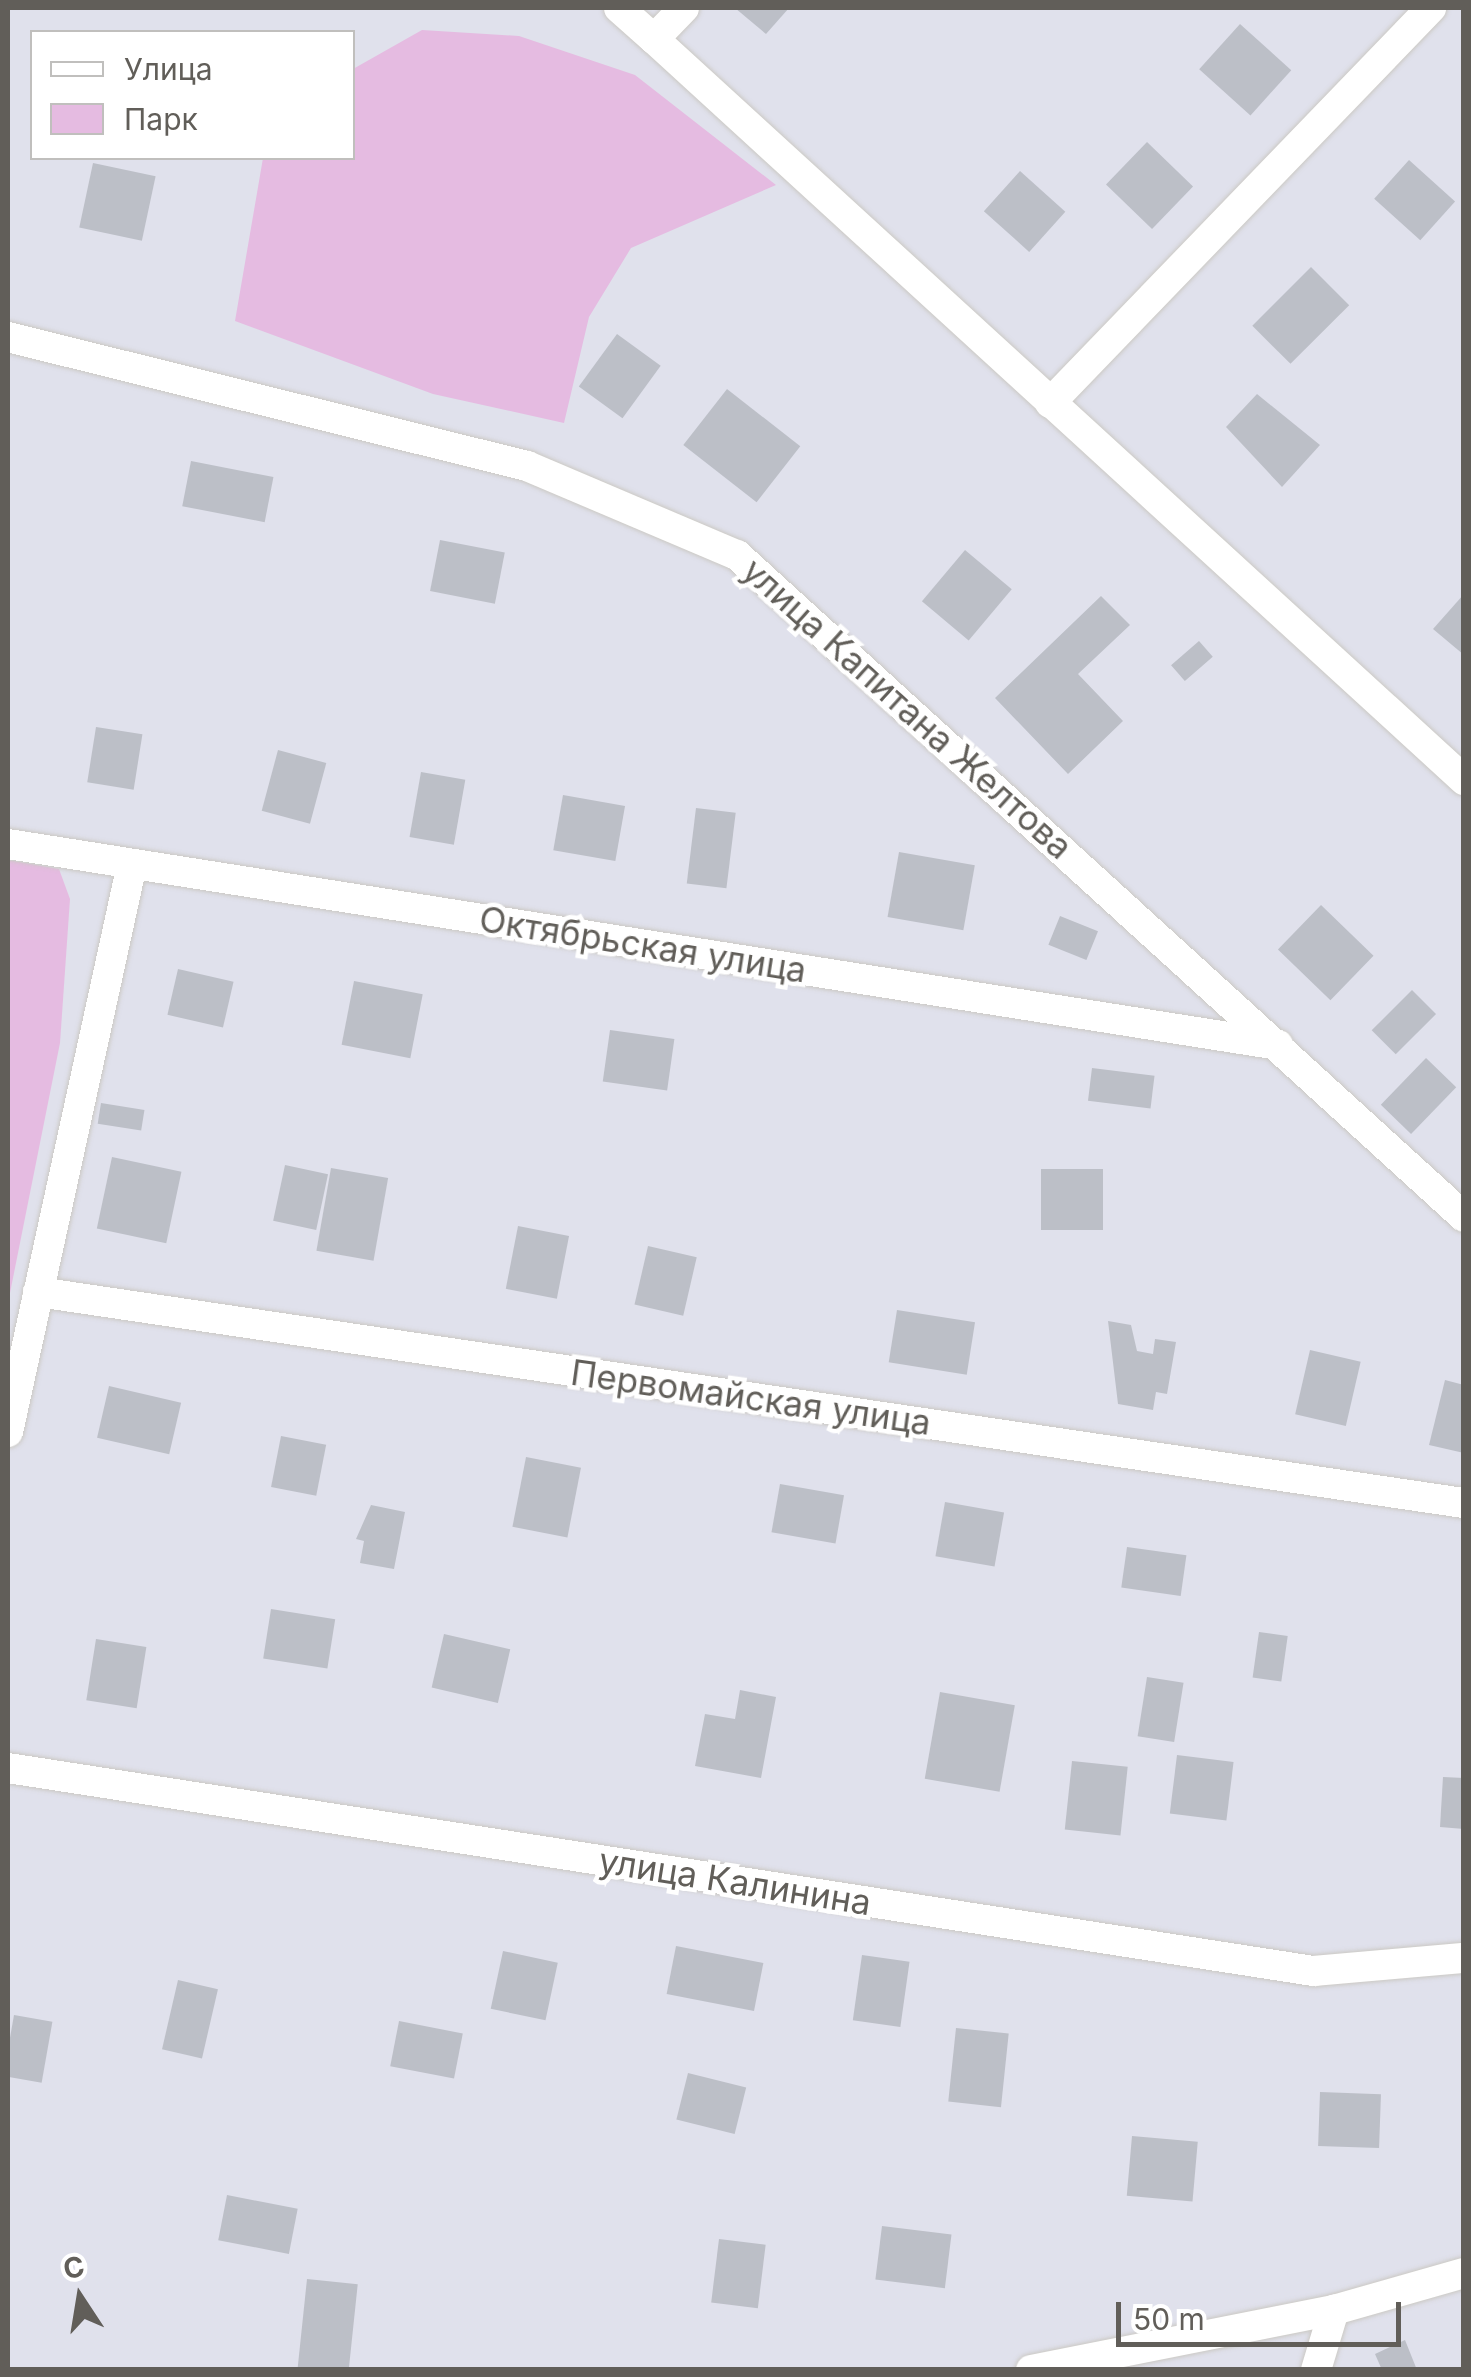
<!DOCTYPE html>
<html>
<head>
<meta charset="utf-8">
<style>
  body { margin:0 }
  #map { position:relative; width:1471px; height:2377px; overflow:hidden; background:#e0e1ec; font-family:Inter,sans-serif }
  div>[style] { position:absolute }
  .green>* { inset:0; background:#e5bbe1 }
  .building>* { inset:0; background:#bcbfc7; transform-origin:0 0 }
  .roads { filter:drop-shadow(0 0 2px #cbc9c4) drop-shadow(0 0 2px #cbc9c4) }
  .minor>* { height:30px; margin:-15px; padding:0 15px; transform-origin:15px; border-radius:15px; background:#fff }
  span { translate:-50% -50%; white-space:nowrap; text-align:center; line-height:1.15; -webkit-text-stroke:9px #fff; paint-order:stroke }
  .street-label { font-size:35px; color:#615e59 }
  .frame { position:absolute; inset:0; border:10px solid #615e59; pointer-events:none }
  .legend { position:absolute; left:30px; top:30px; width:325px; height:130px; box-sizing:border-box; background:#fff; border:2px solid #c0bfbd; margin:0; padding:12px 18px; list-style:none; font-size:30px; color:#615e59 }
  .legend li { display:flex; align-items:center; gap:20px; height:50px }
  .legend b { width:50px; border:2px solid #c0bfbd }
  .north { position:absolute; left:30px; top:2247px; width:100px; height:100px; -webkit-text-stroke:8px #fff; paint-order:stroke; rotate:348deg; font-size:28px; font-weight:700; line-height:40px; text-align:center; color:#615e59 }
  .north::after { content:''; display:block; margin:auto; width:35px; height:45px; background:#615e59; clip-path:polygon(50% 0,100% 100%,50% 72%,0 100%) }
  .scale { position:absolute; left:1116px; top:2302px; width:285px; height:45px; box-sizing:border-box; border:5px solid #615e59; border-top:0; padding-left:12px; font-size:30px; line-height:35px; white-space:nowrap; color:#615e59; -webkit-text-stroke:8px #fff; paint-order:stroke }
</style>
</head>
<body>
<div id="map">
  <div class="green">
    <i style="clip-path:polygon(422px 30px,519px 36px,635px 75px,776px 185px,631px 248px,589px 317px,564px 423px,433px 394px,235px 321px,263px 158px,352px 158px,353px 69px)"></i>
    <i style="clip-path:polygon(8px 860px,59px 869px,70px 899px,60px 1043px,8px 1303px)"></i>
  </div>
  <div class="building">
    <i style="clip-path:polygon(735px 8px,789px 8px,766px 34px)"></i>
    <i style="left:1240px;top:24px;width:69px;height:61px;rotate:42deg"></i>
    <i style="left:1147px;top:142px;width:64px;height:59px;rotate:44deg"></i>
    <i style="left:1409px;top:160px;width:62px;height:52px;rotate:42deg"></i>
    <i style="left:93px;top:163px;width:64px;height:66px;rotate:12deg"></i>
    <i style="left:1020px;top:171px;width:61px;height:54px;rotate:42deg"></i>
    <i style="left:1311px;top:267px;width:54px;height:83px;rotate:45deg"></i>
    <i style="left:617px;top:334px;width:54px;height:65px;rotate:36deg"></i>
    <i style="left:727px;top:389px;width:93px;height:71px;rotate:38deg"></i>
    <i style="clip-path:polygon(1257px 394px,1320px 445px,1282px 487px,1226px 427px)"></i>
    <i style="left:191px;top:461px;width:84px;height:46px;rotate:11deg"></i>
    <i style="left:440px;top:540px;width:66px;height:52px;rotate:11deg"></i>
    <i style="left:965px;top:550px;width:61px;height:67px;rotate:40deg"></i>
    <i style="clip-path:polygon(1464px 594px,1464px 655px,1433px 629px)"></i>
    <i style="clip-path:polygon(1101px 596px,1130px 625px,1078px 674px,1123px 721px,1068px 774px,995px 698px)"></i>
    <i style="left:1199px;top:641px;width:21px;height:37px;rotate:49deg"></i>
    <i style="left:96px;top:727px;width:47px;height:56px;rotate:9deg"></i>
    <i style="left:278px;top:750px;width:50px;height:63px;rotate:15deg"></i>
    <i style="left:421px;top:772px;width:45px;height:66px;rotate:10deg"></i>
    <i style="left:563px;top:795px;width:63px;height:56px;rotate:10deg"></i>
    <i style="left:696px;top:808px;width:40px;height:76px;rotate:7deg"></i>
    <i style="left:899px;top:852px;width:77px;height:66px;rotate:10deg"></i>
    <i style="left:1321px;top:905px;width:73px;height:62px;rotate:44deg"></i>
    <i style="left:1060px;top:916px;width:41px;height:31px;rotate:22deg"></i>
    <i style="left:178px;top:969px;width:57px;height:47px;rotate:13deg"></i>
    <i style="left:354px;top:981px;width:70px;height:65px;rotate:11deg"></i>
    <i style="left:1412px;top:990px;width:34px;height:57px;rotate:45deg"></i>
    <i style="left:610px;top:1030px;width:65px;height:52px;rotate:8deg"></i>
    <i style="left:1426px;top:1058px;width:42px;height:65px;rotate:44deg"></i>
    <i style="left:1092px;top:1068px;width:63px;height:33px;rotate:7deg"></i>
    <i style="left:101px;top:1103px;width:44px;height:21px;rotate:9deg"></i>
    <i style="left:112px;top:1157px;width:71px;height:73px;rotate:12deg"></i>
    <i style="left:285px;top:1165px;width:44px;height:57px;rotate:12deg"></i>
    <i style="left:331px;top:1168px;width:58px;height:84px;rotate:10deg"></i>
    <i style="left:1041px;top:1169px;width:62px;height:61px"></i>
    <i style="left:518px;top:1226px;width:52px;height:64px;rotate:11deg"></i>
    <i style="left:648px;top:1246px;width:50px;height:60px;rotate:13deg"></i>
    <i style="left:897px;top:1310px;width:79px;height:53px;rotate:9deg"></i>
    <i style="clip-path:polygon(1108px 1321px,1131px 1325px,1137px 1351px,1153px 1354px,1155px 1339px,1176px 1342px,1167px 1394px,1156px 1392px,1153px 1410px,1118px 1404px)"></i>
    <i style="left:1310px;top:1350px;width:52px;height:66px;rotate:13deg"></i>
    <i style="clip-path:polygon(1445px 1380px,1464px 1385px,1464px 1453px,1429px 1445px)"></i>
    <i style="left:109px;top:1386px;width:74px;height:53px;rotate:13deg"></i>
    <i style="left:281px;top:1436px;width:46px;height:52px;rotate:11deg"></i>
    <i style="left:526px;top:1457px;width:56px;height:71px;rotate:11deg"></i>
    <i style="left:780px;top:1484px;width:65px;height:49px;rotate:10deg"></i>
    <i style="left:945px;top:1502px;width:60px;height:55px;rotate:10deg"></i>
    <i style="clip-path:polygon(371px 1505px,405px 1512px,394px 1569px,360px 1563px,364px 1541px,356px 1539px)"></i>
    <i style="left:1127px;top:1547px;width:60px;height:41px;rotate:8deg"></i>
    <i style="left:271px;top:1609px;width:65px;height:50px;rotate:9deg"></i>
    <i style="left:1259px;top:1632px;width:29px;height:46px;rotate:8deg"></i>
    <i style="left:444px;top:1634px;width:68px;height:55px;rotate:13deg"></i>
    <i style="left:96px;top:1639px;width:51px;height:62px;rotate:9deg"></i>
    <i style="left:1147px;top:1677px;width:37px;height:60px;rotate:9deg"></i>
    <i style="clip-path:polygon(740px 1690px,776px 1697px,761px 1778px,695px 1766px,705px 1714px,735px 1719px)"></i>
    <i style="left:940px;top:1692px;width:76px;height:88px;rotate:10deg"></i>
    <i style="left:1177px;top:1755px;width:57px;height:59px;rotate:7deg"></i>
    <i style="left:1072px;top:1761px;width:56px;height:69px;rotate:6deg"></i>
    <i style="clip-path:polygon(1443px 1777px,1464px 1778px,1464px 1829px,1440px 1827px)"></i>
    <i style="left:676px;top:1946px;width:89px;height:49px;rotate:11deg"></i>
    <i style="left:503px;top:1951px;width:56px;height:59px;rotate:12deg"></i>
    <i style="left:862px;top:1955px;width:48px;height:66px;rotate:8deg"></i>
    <i style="left:178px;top:1980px;width:41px;height:71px;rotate:13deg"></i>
    <i style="left:14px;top:2015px;width:39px;height:62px;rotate:10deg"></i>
    <i style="left:399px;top:2021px;width:65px;height:46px;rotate:11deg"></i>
    <i style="left:956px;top:2028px;width:53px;height:74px;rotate:6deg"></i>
    <i style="left:688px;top:2073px;width:60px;height:48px;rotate:14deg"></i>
    <i style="left:1320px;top:2092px;width:61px;height:54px;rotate:2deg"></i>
    <i style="left:1132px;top:2136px;width:66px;height:60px;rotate:5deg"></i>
    <i style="left:227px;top:2195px;width:72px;height:46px;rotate:11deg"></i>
    <i style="left:882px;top:2226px;width:70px;height:54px;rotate:7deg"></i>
    <i style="left:719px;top:2239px;width:47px;height:64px;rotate:7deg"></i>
    <i style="left:307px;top:2279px;width:51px;height:91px;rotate:6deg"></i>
    <i style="clip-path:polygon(1405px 2340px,1417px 2370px,1382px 2370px,1375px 2354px)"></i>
  </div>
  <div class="roads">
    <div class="minor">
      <i style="left:619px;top:8px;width:47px;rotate:41.5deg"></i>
      <i style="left:654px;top:39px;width:43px;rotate:-45.9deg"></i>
      <i style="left:654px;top:39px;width:1098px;rotate:42.45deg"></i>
      <i style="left:8px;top:337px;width:535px;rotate:13.96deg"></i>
      <i style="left:527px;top:466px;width:228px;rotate:23deg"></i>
      <i style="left:737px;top:555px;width:983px;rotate:42.32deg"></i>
      <i style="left:1050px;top:403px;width:549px;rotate:-46.03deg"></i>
      <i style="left:8px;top:844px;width:1286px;rotate:8.99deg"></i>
      <i style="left:38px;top:1292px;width:1442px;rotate:8.42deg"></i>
      <i style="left:8px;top:1432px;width:581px;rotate:-77.68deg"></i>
      <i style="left:8px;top:1768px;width:1322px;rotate:8.84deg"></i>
      <i style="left:1314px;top:1971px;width:151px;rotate:-5deg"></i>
      <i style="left:1031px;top:2370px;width:309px;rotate:-11.2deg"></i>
      <i style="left:1334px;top:2310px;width:135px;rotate:-15.9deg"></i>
      <i style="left:1316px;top:2370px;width:63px;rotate:-73.3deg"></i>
    </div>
  </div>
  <div class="street-label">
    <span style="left:908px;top:708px;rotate:42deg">улица Капитана Желтова</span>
    <span style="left:643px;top:944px;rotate:9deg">Октябрьская улица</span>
    <span style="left:751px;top:1397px;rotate:8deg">Первомайская улица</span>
    <span style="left:735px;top:1881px;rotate:9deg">улица Калинина</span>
  </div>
  <div class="frame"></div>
  <ul class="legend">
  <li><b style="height:12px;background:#fff"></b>Улица</li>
  <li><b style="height:28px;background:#e5bbe1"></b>Парк</li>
  </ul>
  <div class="north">С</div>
  <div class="scale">50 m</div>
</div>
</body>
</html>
